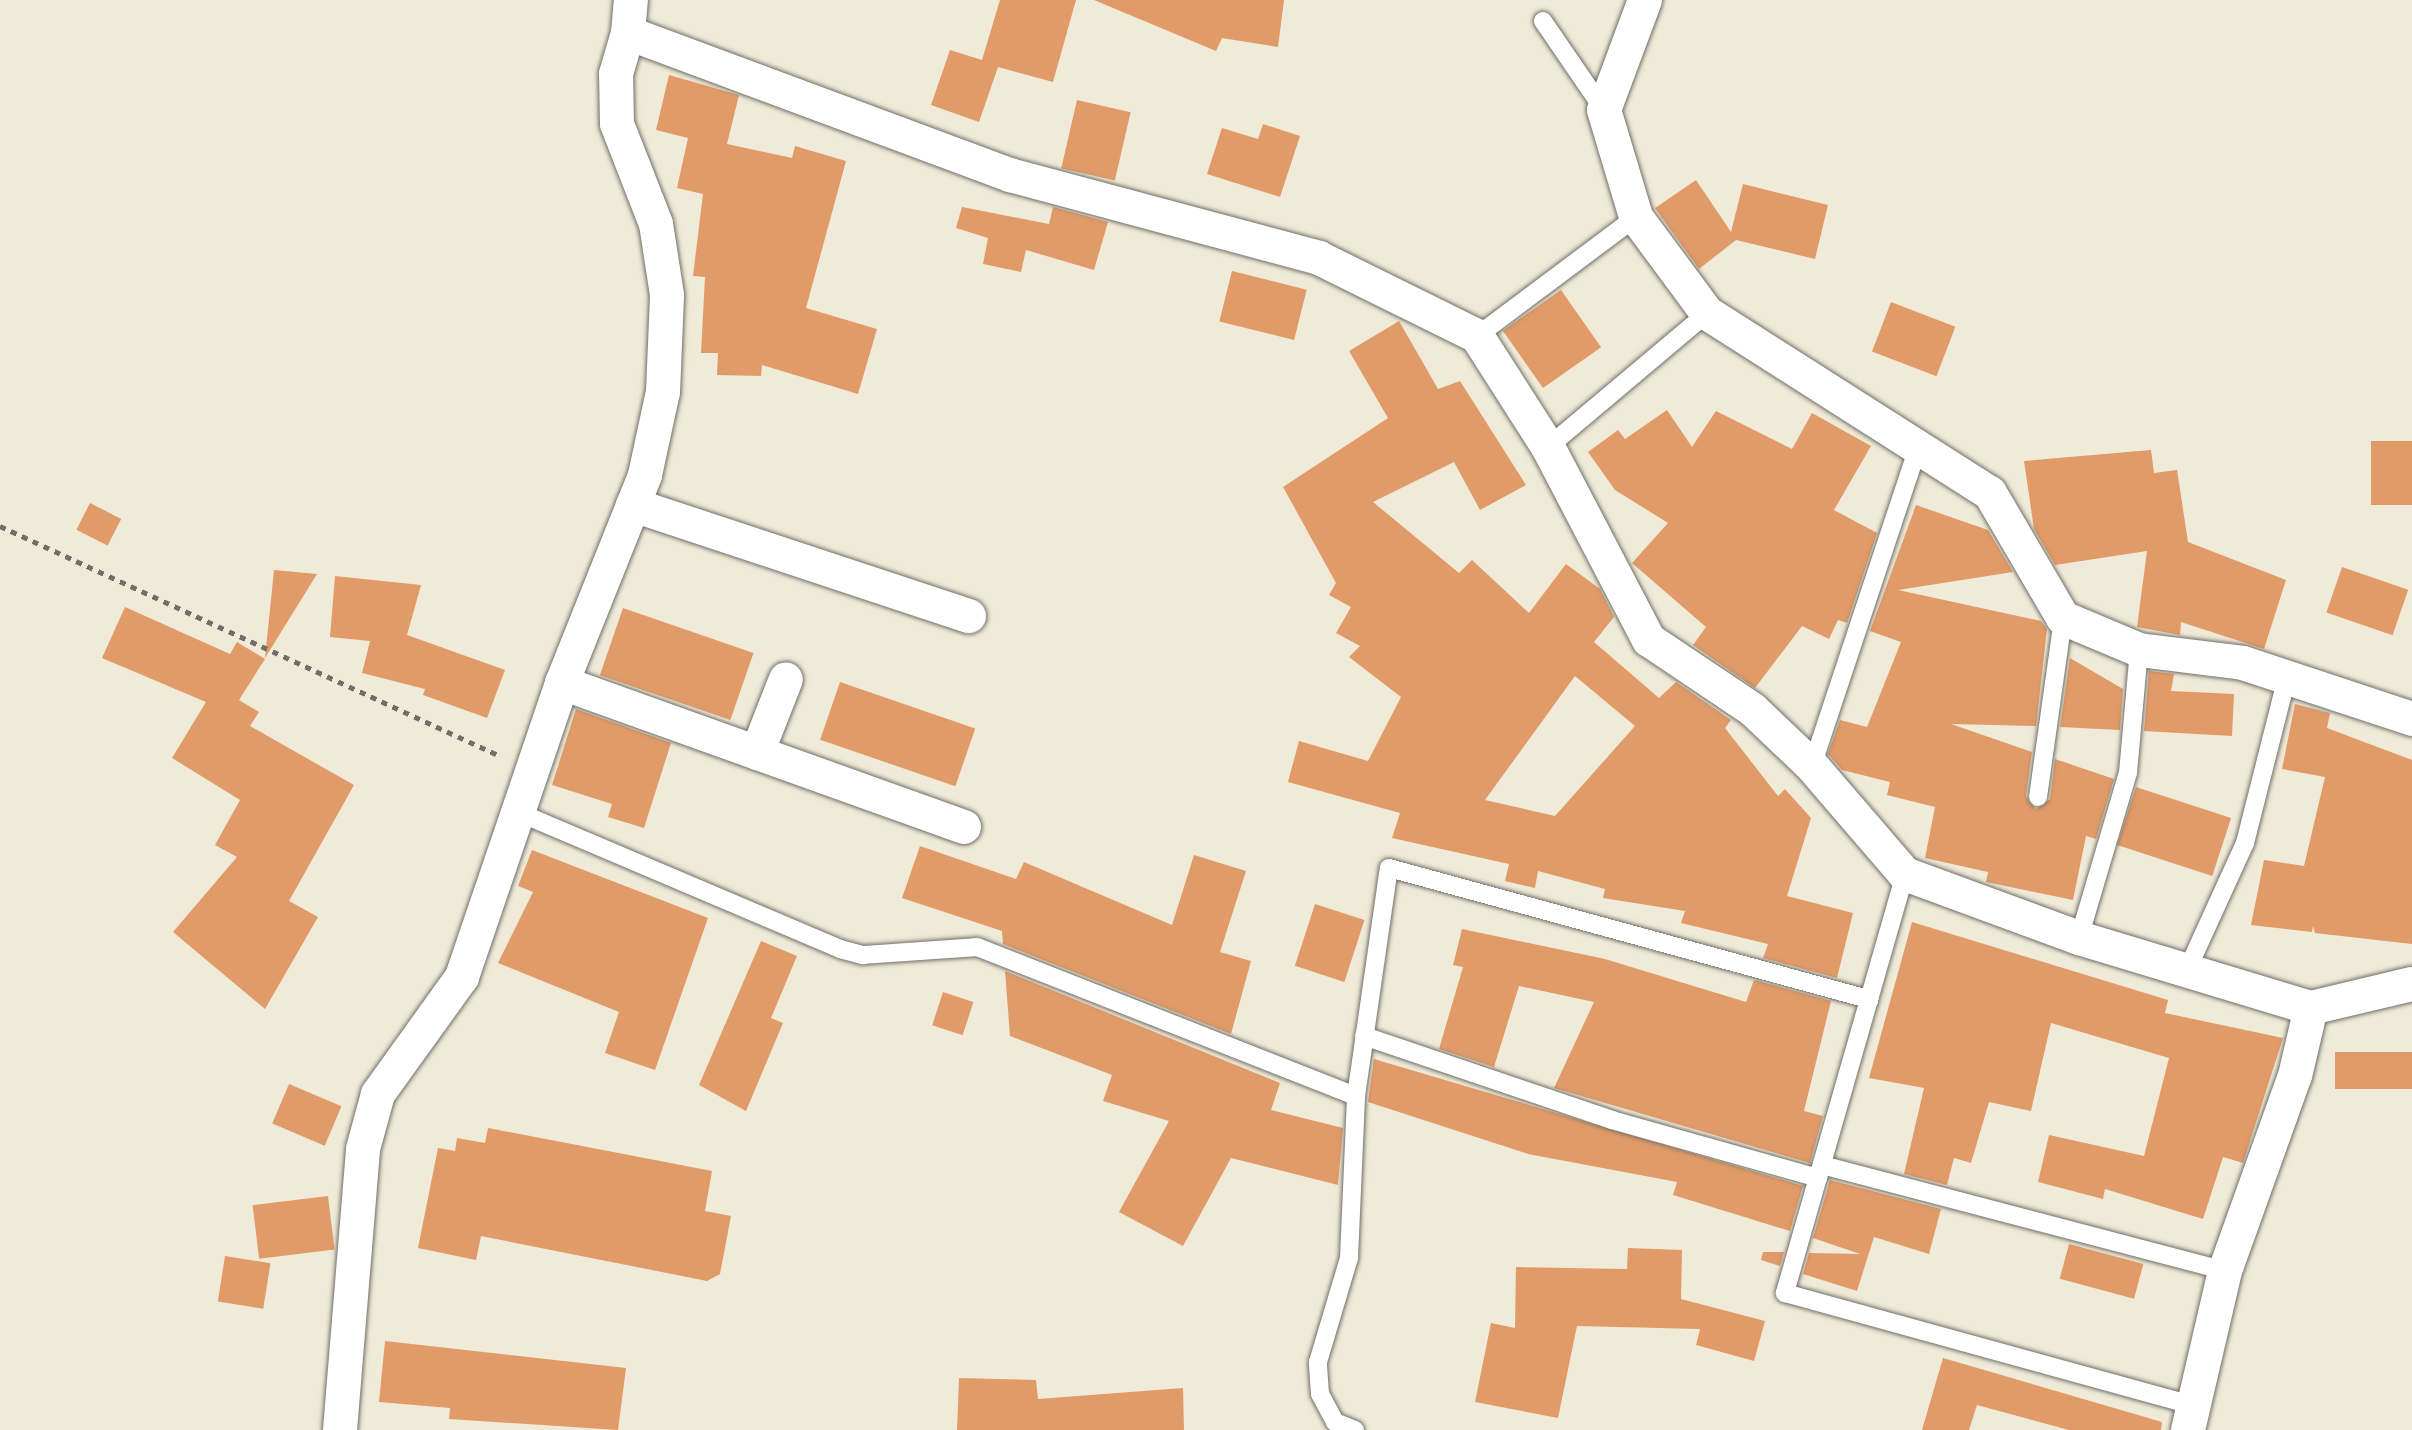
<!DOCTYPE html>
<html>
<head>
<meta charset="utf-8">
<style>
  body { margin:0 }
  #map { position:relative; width:2412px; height:1430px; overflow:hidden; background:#f0ead8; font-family:Dekko,sans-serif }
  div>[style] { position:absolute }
  .building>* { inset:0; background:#e19b68; transform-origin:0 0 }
  .path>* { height:5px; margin-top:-2.5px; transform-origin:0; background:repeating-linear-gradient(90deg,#706e68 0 6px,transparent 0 12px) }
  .roads { filter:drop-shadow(0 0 2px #706e68) drop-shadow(0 0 2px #706e68) }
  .lane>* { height:18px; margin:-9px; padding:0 9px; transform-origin:9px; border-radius:9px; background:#fff }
  .street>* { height:34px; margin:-17px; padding:0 17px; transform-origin:17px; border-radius:17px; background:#fff }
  span { translate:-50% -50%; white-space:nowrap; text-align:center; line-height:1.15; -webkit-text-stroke:8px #f6f6f2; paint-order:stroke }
</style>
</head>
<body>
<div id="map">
  <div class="building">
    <i style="clip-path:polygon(1000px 0,1076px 0,1053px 82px,998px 67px,979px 122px,931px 105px,950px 50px,982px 60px)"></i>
    <i style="clip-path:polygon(1094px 0,1284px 0,1278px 47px,1222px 38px,1216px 51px)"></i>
    <i style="clip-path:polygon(669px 75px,739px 95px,727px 144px,792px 158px,795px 146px,846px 161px,806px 308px,877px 329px,858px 394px,762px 365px,761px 376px,717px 375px,718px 353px,701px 353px,705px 277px,693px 276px,703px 194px,677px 188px,688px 138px,656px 130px)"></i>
    <i style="left:1077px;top:100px;width:55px;height:70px;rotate:13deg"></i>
    <i style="clip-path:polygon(1263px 124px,1300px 136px,1280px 197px,1207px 174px,1222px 128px,1258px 139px)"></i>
    <i style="clip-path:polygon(1696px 180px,1731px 232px,1743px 184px,1828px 205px,1815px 259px,1736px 240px,1699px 269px,1655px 208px)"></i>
    <i style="clip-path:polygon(962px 207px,1049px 224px,1053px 207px,1108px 222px,1094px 270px,1026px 250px,1021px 272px,983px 264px,988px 238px,956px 228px)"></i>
    <i style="left:1232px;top:271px;width:77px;height:52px;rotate:14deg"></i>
    <i style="left:1561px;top:290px;width:70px;height:71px;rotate:55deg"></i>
    <i style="left:1891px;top:302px;width:69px;height:53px;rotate:21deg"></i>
    <i style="clip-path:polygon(evenodd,1399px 321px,1438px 389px,1460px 381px,1526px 485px,1480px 510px,1454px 462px,1373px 502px,1459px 573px,1472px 560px,1529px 613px,1566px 564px,1600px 589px,1614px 617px,1594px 642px,1659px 698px,1676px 682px,1731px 720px,1725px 728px,1778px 796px,1785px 789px,1811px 818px,1787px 896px,1853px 913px,1837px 978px,1763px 958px,1768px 944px,1681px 923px,1685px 911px,1603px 898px,1605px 889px,1538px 871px,1535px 888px,1505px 881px,1509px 864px,1392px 838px,1400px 813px,1288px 782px,1299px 741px,1368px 761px,1401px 697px,1349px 657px,1360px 646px,1336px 633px,1351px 607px,1329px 595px,1336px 583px,1283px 487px,1388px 418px,1349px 351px,1399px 321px,1575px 676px,1635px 726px,1555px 816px,1485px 800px,1575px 676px)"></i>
    <i style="clip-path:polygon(1667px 410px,1692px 447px,1716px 411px,1792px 449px,1812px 413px,1871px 446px,1834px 510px,1877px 533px,1847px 623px,1838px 620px,1829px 639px,1802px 626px,1755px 688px,1693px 645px,1706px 627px,1632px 563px,1668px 523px,1615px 490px,1588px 452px,1618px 430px,1625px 439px)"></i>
    <i style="left:2412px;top:441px;width:64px;height:41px;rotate:90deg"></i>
    <i style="clip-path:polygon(2151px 450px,2154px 473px,2177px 470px,2188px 542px,2286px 580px,2264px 649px,2181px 622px,2180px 635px,2137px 627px,2147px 551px,2055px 565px,2034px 529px,2024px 461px)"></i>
    <i style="left:90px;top:503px;width:35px;height:30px;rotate:27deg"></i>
    <i style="clip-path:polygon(1916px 505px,1988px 530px,2013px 572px,1898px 590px,2041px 621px,2047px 629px,2036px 726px,1951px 724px,2032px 752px,2026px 796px,2036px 809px,2050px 799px,2055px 759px,2114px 779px,2096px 839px,2086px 836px,2073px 900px,1986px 882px,1988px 872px,1925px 858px,1935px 807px,1887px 795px,1890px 782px,1842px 770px,1828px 754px,1840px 720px,1867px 727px,1901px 642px,1870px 631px)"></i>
    <i style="left:2342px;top:567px;width:70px;height:48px;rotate:19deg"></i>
    <i style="clip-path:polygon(274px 570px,317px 574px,265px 658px)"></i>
    <i style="clip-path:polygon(335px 576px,421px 585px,407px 635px,505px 670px,487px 718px,423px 695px,425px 689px,362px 673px,370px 641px,330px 637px)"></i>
    <i style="clip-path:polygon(125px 607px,230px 654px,237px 642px,265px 659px,239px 700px,259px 712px,250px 726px,354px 785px,289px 901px,318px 917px,265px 1009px,173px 932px,237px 857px,215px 845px,240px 800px,172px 758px,206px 702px,102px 658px)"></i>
    <i style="left:623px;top:608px;width:138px;height:71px;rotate:19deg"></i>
    <i style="clip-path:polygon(2070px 658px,2123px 689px,2120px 730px,2060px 727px)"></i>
    <i style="clip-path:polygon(2149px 671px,2174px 674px,2171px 691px,2234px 694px,2232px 736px,2144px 731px)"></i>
    <i style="left:840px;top:682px;width:143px;height:61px;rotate:19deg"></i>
    <i style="clip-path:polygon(2295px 704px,2330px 713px,2327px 728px,2412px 760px,2412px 944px,2315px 933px,2313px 926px,2312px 932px,2251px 925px,2264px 860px,2304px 866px,2325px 777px,2282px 769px)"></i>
    <i style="clip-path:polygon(576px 709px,671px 743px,644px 828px,608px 817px,612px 804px,552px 785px)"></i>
    <i style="left:2136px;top:787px;width:100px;height:61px;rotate:18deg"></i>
    <i style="clip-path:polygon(920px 846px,1016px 879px,1024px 862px,1172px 925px,1194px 855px,1246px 871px,1220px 952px,1251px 961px,1231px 1034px,1003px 944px,1002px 931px,902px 898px)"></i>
    <i style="clip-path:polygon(532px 850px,708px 918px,655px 1070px,605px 1053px,619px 1012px,498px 963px,533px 892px,518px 886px)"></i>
    <i style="left:1315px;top:904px;width:52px;height:65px;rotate:18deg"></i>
    <i style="clip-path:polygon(1912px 922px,2168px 1000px,2165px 1013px,2283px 1038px,2243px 1163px,2223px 1157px,2203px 1219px,2105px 1189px,2103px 1199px,2038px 1182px,2049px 1135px,2144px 1156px,2169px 1058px,2051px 1023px,2031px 1111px,1989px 1102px,1971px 1163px,1954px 1158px,1947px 1185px,1904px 1174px,1924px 1088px,1869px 1078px)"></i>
    <i style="clip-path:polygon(1462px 929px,1605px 959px,1746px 1002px,1754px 980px,1831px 1001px,1804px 1111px,1823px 1116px,1810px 1163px,1554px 1088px,1594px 1002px,1519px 986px,1494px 1067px,1439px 1049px,1463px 967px,1453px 965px)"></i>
    <i style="clip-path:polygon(761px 941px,797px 956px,771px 1018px,783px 1023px,746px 1111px,699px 1085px)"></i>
    <i style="clip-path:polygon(1005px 971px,1280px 1083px,1271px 1110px,1343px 1128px,1338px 1185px,1231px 1158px,1183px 1246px,1119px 1212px,1169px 1121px,1103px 1101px,1112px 1075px,1010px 1036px)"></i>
    <i style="left:943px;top:992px;width:32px;height:35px;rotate:18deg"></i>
    <i style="left:2412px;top:1052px;width:37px;height:77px;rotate:90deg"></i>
    <i style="clip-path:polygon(1374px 1059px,1803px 1186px,1790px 1231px,1673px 1195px,1677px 1182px,1528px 1154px,1368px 1102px)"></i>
    <i style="left:289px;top:1084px;width:57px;height:43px;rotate:23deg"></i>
    <i style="clip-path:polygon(488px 1128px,712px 1171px,705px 1211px,731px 1216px,720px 1274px,707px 1281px,481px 1236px,476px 1260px,418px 1248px,438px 1148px,455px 1151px,457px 1138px,485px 1143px)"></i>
    <i style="clip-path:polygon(1830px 1180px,1941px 1209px,1929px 1254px,1874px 1237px,1857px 1291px,1803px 1274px,1809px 1253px,1860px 1254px,1813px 1238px)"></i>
    <i style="left:328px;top:1196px;width:54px;height:76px;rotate:83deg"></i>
    <i style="left:2069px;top:1244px;width:77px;height:36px;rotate:15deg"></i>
    <i style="clip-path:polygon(1628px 1248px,1682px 1250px,1681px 1299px,1765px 1321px,1754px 1361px,1696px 1345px,1700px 1329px,1577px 1326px,1558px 1418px,1475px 1402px,1491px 1323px,1515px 1328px,1516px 1267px,1627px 1269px)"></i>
    <i style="clip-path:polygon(1763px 1252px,1784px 1252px,1780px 1266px,1761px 1260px)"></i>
    <i style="left:225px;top:1256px;width:46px;height:46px;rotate:9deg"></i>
    <i style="clip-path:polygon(385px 1341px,626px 1368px,618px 1430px,449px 1419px,450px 1408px,379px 1402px)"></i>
    <i style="clip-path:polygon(1943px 1358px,2162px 1422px,2161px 1430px,2069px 1430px,1977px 1405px,1969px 1430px,1922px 1430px)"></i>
    <i style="clip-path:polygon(959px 1378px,1036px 1380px,1038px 1399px,1183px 1388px,1184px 1430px,957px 1430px)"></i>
  </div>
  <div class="path">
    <i style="left:0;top:526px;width:550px;rotate:24.7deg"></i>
  </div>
  <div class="roads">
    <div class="lane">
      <i style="left:1543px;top:21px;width:108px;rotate:55.6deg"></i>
      <i style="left:1477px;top:336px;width:199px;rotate:-36.8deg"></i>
      <i style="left:1548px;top:447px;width:208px;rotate:-40.1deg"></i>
      <i style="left:1812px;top:766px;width:335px;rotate:-71.6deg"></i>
      <i style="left:2038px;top:797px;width:181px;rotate:-82deg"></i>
      <i style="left:520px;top:813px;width:348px;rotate:23deg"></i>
      <i style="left:840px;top:949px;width:24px;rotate:15deg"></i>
      <i style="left:863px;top:955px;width:114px;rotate:-4deg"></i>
      <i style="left:977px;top:947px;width:407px;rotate:21.5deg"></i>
      <i style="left:1905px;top:874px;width:436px;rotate:106deg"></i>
      <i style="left:1785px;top:1293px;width:424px;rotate:15.4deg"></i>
      <i style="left:2079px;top:938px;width:172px;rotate:-73.5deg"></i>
      <i style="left:2128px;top:773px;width:123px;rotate:-84.9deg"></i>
      <i style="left:2188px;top:968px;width:137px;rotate:-65.5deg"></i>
      <i style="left:2245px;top:843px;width:171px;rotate:-75.8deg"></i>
      <i style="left:1364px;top:1036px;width:262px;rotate:18.7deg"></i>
      <i style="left:1612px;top:1120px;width:214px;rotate:15.7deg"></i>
      <i style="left:1822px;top:1165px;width:417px;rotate:14.7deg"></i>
      <i style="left:1355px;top:1430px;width:22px;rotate:-158deg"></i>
      <i style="left:1335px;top:1422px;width:32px;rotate:-118deg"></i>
      <i style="left:1320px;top:1394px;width:32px;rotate:-94deg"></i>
      <i style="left:1318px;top:1362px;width:109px;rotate:-73.4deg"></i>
      <i style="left:1349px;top:1258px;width:162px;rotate:-87.5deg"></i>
      <i style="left:1356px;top:1096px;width:230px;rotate:-81.8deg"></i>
      <i style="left:1389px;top:868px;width:498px;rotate:15.3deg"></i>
    </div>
    <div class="street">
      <i style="left:1645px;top:0;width:117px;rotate:110.4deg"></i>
      <i style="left:1604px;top:110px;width:112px;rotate:73.3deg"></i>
      <i style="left:1636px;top:217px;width:119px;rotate:53.5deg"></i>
      <i style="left:1707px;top:313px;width:335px;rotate:32.5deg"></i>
      <i style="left:1990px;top:493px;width:145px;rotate:59.7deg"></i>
      <i style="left:2063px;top:618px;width:82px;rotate:22.8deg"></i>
      <i style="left:2139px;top:650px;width:105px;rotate:7.1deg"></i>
      <i style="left:2243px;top:663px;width:178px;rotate:18.3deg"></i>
      <i style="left:628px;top:33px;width:33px;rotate:-85deg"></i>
      <i style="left:633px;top:505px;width:354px;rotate:18.3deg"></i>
      <i style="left:562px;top:683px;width:427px;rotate:19.7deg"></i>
      <i style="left:757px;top:753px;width:79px;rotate:-68.6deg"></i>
      <i style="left:340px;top:1430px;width:282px;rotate:-85.3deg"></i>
      <i style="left:363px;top:1149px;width:57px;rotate:-74.7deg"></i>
      <i style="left:378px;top:1094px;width:144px;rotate:-54.3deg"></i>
      <i style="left:462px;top:977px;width:311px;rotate:-71.2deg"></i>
      <i style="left:562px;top:683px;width:224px;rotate:-68.2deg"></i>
      <i style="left:645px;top:475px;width:85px;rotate:-77.8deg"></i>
      <i style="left:663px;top:392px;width:97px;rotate:-87.6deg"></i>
      <i style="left:667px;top:295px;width:72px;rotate:-98.8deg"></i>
      <i style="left:656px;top:224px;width:107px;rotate:-111.3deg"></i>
      <i style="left:617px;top:124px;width:50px;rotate:-91.1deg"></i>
      <i style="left:616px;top:74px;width:43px;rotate:-73.7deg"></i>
      <i style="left:628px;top:33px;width:408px;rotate:20.4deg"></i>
      <i style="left:1010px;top:175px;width:320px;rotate:15deg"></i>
      <i style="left:1319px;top:258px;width:176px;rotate:26.3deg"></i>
      <i style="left:1477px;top:336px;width:132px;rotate:57.4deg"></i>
      <i style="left:1548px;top:447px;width:218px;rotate:62.4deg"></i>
      <i style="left:1649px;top:640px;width:125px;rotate:33.9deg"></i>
      <i style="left:1753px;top:710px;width:81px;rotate:43.5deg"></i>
      <i style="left:1812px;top:766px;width:143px;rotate:49.3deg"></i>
      <i style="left:1905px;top:874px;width:185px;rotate:20.2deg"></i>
      <i style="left:2079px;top:938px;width:242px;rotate:16.8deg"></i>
      <i style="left:2311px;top:1008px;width:104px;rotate:-13.4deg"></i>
      <i style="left:2188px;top:1430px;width:163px;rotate:-76.9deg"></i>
      <i style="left:2225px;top:1271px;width:207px;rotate:-70.3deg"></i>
      <i style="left:2295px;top:1076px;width:70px;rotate:-76.8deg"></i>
    </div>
  </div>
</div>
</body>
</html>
